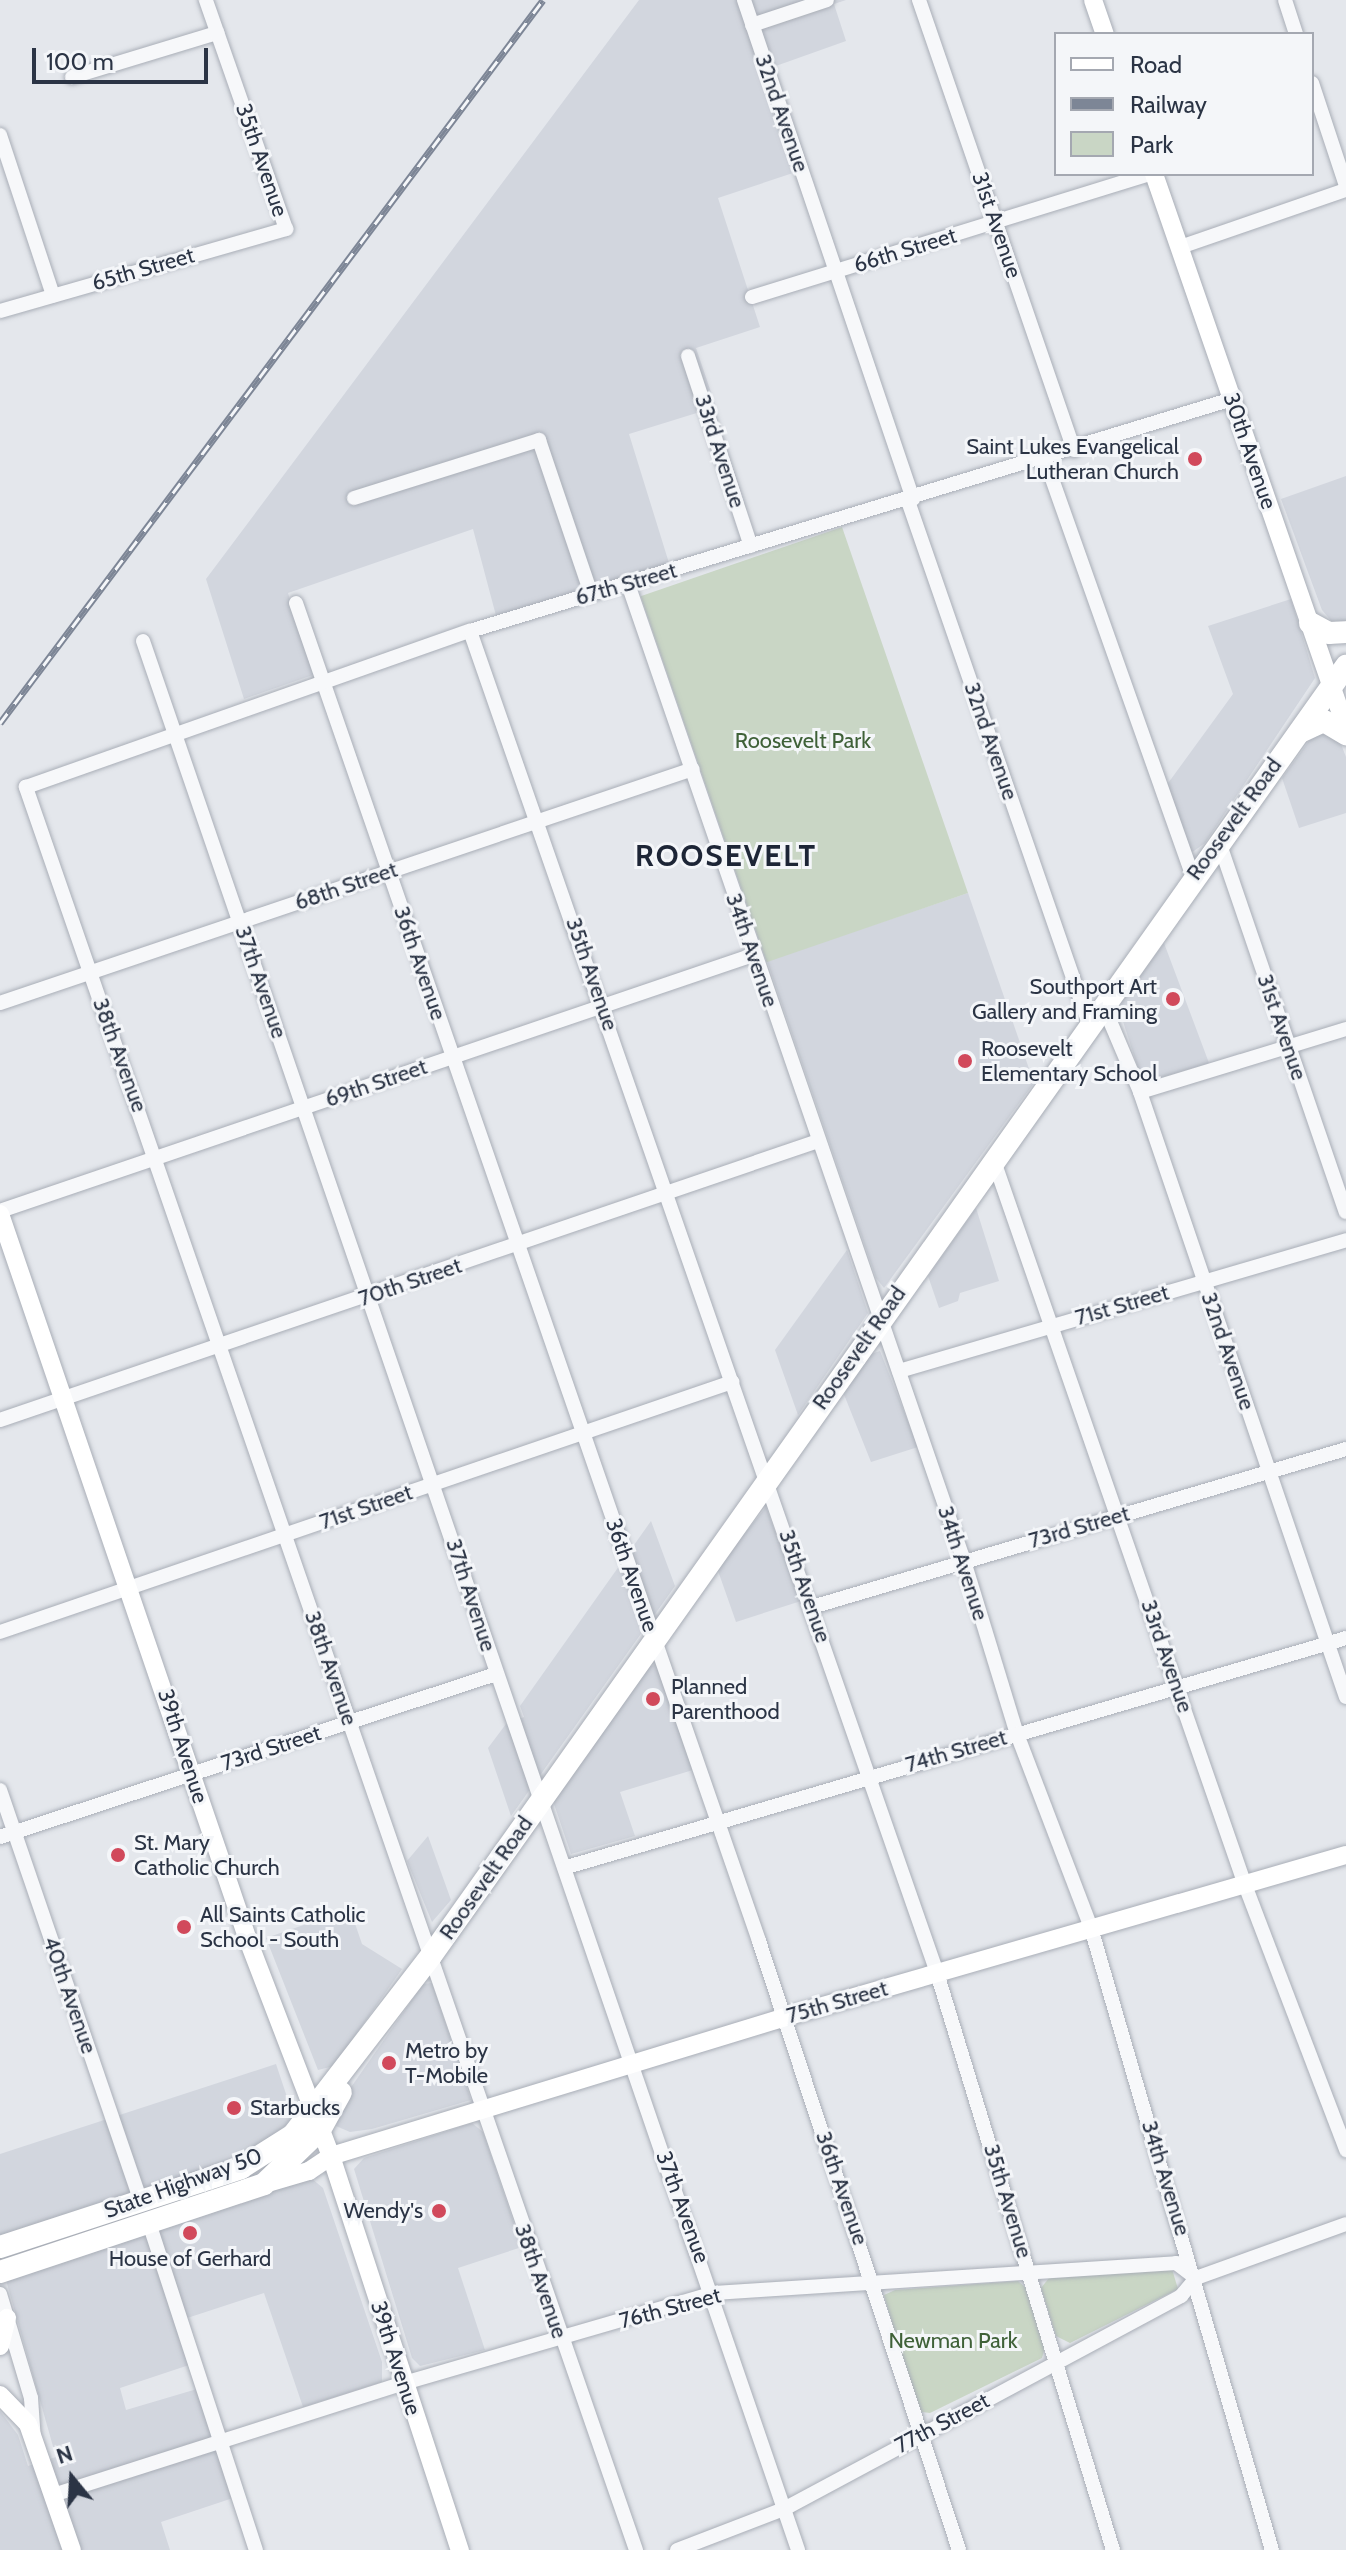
<!DOCTYPE html>
<html>
<head>
<meta charset="utf-8">
<style>
  body { margin:0 }
  #map { position:relative; width:1346px; height:2550px; overflow:hidden; background:#e4e7ec; font-family:Cabin,sans-serif }
  div>[style] { position:absolute }
  .built>* { inset:0; background:#d2d6de }
  .green>* { inset:0; background:#c9d6c5; transform-origin:0 0 }
  .roads { filter:drop-shadow(0 0 2px #a9aeb7) drop-shadow(0 0 2px #a9aeb7) }
  .street>* { height:14px; margin:-7px; padding:0 7px; transform-origin:7px; border-radius:7px; background:#f7f8fa }
  .secondary>* { height:18px; margin:-9px; padding:0 9px; transform-origin:9px; border-radius:9px; background:#fff }
  .primary>* { height:22px; margin:-11px; padding:0 11px; transform-origin:11px; border-radius:11px; background:#fff }
  .rail>* { height:7px; margin-top:-3.5px; transform-origin:0; background:repeating-linear-gradient(90deg,#f4f6f9 0 12px,#7d8696 0 24px); box-sizing:border-box; border-block:2px solid #7d8696 }
  .dots>* { width:22px; height:22px; translate:-50% -50%; box-sizing:border-box; border:4px solid #f4f6f9; border-radius:50% }
  span { translate:-50% -50%; white-space:nowrap; text-align:center; line-height:1.15; -webkit-text-stroke:6px #f4f6f9; paint-order:stroke }
  .street-label { font-size:22px; color:#2b3445 }
  .poi-label { font-size:22px; color:#2b3445 }
  .right { translate:-100% -50%; text-align:right }
  .left { translate:0 -50%; text-align:left }
  .park-label { font-size:22px; color:#3f6138 }
  .district-label { font-size:30px; color:#1d2536; font-weight:700; letter-spacing:2px }
  .legend { position:absolute; left:1054px; top:32px; width:260px; height:144px; box-sizing:border-box; background:#f4f6f9; border:2px solid #a4a8b1; margin:0; padding:10px 14px; list-style:none; font-size:24px; color:#2b3445 }
  .legend li { display:flex; align-items:center; gap:16px; height:40px }
  .legend b { width:40px; border:2px solid #a4a8b1 }
  .north { position:absolute; left:32px; top:2438px; width:80px; height:80px; -webkit-text-stroke:6px #f4f6f9; paint-order:stroke; rotate:342deg; font-size:22px; font-weight:700; line-height:32px; text-align:center; color:#2b3445 }
  .north::after { content:''; display:block; margin:auto; width:28px; height:36px; background:#2b3445; clip-path:polygon(50% 0,100% 100%,50% 72%,0 100%) }
  .scale { position:absolute; left:32px; top:48px; width:176px; height:36px; box-sizing:border-box; border:4px solid #2b3445; border-top:0; padding-left:10px; font-size:24px; line-height:28px; white-space:nowrap; color:#2b3445; -webkit-text-stroke:6px #f4f6f9; paint-order:stroke }
</style>
</head>
<body>
<div id="map">
  <div class="built">
    <i style="clip-path:polygon(639px 0,846px 0,834px 4px,846px 41px,773px 67px,808px 168px,718px 198px,760px 327px,696px 348px,716px 407px,629px 434px,669px 563px,499px 627px,473px 529px,288px 593px,313px 675px,244px 699px,206px 579px)"></i>
    <i style="clip-path:polygon(1346px 476px,1346px 624px,1333px 623px,1322px 610px,1281px 499px)"></i>
    <i style="clip-path:polygon(1291px 599px,1315px 678px,1205px 843px,1191px 853px,1166px 786px,1233px 694px,1208px 626px)"></i>
    <i style="clip-path:polygon(1317px 730px,1339px 739px,1346px 757px,1346px 813px,1299px 828px,1282px 778px)"></i>
    <i style="clip-path:polygon(968px 893px,1034px 1083px,884px 1288px,876px 1278px,767px 961px)"></i>
    <i style="clip-path:polygon(1164px 943px,1209px 1063px,1150px 1081px,1141px 1077px,1118px 1006px)"></i>
    <i style="clip-path:polygon(976px 1208px,999px 1281px,960px 1293px,958px 1301px,939px 1308px,928px 1276px)"></i>
    <i style="clip-path:polygon(847px 1250px,868px 1313px,798px 1415px,775px 1350px)"></i>
    <i style="clip-path:polygon(880px 1351px,918px 1447px,871px 1462px,843px 1392px,871px 1354px)"></i>
    <i style="clip-path:polygon(766px 1507px,801px 1601px,736px 1622px,717px 1568px)"></i>
    <i style="clip-path:polygon(651px 1521px,675px 1586px,511px 1816px,488px 1748px,506px 1724px,524px 1717px,520px 1706px)"></i>
    <i style="clip-path:polygon(656px 1665px,693px 1770px,620px 1792px,635px 1836px,571px 1854px,553px 1801px,650px 1666px)"></i>
    <i style="clip-path:polygon(428px 1836px,451px 1900px,432px 1922px,407px 1861px)"></i>
    <i style="clip-path:polygon(350px 1909px,362px 1944px,402px 1969px,334px 2066px,318px 2070px,266px 1938px)"></i>
    <i style="clip-path:polygon(432px 1983px,471px 2100px,372px 2129px,350px 2132px,336px 2126px,340px 2103px,423px 1984px)"></i>
    <i style="clip-path:polygon(276px 2064px,294px 2118px,259px 2151px,0 2241px,0 2154px)"></i>
    <i style="clip-path:polygon(472px 2123px,483px 2132px,522px 2247px,458px 2268px,485px 2350px,420px 2366px,412px 2358px,354px 2169px,364px 2158px)"></i>
    <i style="clip-path:polygon(311px 2178px,323px 2188px,382px 2362px,382px 2382px,303px 2407px,264px 2293px,175px 2322px,189px 2365px,120px 2388px,126px 2410px,197px 2389px,233px 2498px,161px 2522px,170px 2550px,0 2550px,0 2411px,18px 2435px,28px 2466px,56px 2457px,6px 2280px)"></i>
  </div>
  <div class="green">
    <i style="left:842px;top:527px;width:387px;height:213px;rotate:71deg"></i>
    <i style="clip-path:polygon(1172px 2269px,1178px 2289px,1070px 2343px,1056px 2336px,1041px 2288px,1049px 2278px)"></i>
    <i style="clip-path:polygon(1018px 2281px,1026px 2288px,1045px 2347px,1042px 2358px,930px 2413px,922px 2412px,916px 2407px,884px 2295px,895px 2290px)"></i>
  </div>
  <div class="roads">
    <div class="street">
      <i style="left:744px;top:0;width:527px;rotate:71.29deg"></i>
      <i style="left:919px;top:0;width:476px;rotate:71deg"></i>
      <i style="left:1285px;top:0;width:36px;rotate:72deg"></i>
      <i style="left:752px;top:25px;width:79px;rotate:-18.4deg"></i>
      <i style="left:72px;top:77px;width:152px;rotate:-16.9deg"></i>
      <i style="left:1312px;top:83px;width:108px;rotate:71.7deg"></i>
      <i style="left:0;top:135px;width:169px;rotate:71.7deg"></i>
      <i style="left:1180px;top:247px;width:176px;rotate:-19deg"></i>
      <i style="left:752px;top:297px;width:417px;rotate:-17.2deg"></i>
      <i style="left:0;top:311px;width:298px;rotate:-16deg"></i>
      <i style="left:286px;top:229px;width:243px;rotate:-109.3deg"></i>
      <i style="left:688px;top:356px;width:200px;rotate:71.7deg"></i>
      <i style="left:1045px;top:459px;width:443px;rotate:70.5deg"></i>
      <i style="left:354px;top:498px;width:194px;rotate:-17.4deg"></i>
      <i style="left:539px;top:440px;width:163px;rotate:71.3deg"></i>
      <i style="left:908px;top:501px;width:557px;rotate:70.91deg"></i>
      <i style="left:628px;top:584px;width:1033px;rotate:71.02deg"></i>
      <i style="left:964px;top:1561px;width:181px;rotate:73deg"></i>
      <i style="left:1017px;top:1734px;width:208px;rotate:69.1deg"></i>
      <i style="left:1091px;top:1928px;width:648px;rotate:73.78deg"></i>
      <i style="left:296px;top:603px;width:1416px;rotate:70.91deg"></i>
      <i style="left:759px;top:1941px;width:641px;rotate:71.82deg"></i>
      <i style="left:470px;top:631px;width:1421px;rotate:70.81deg"></i>
      <i style="left:937px;top:1973px;width:603px;rotate:73.04deg"></i>
      <i style="left:143px;top:641px;width:2018px;rotate:71.06deg"></i>
      <i style="left:1219px;top:842px;width:391px;rotate:71.1deg"></i>
      <i style="left:0;top:1003px;width:731px;rotate:-18.66deg"></i>
      <i style="left:1104px;top:1007px;width:92px;rotate:67deg"></i>
      <i style="left:1140px;top:1092px;width:639px;rotate:71.2deg"></i>
      <i style="left:1140px;top:1092px;width:215px;rotate:-17deg"></i>
      <i style="left:994px;top:1161px;width:766px;rotate:70.88deg"></i>
      <i style="left:1245px;top:1885px;width:284px;rotate:69.1deg"></i>
      <i style="left:0;top:1211px;width:795px;rotate:-18.78deg"></i>
      <i style="left:899px;top:1371px;width:466px;rotate:-16.3deg"></i>
      <i style="left:0;top:1420px;width:864px;rotate:-18.83deg"></i>
      <i style="left:812px;top:1607px;width:557px;rotate:-16.48deg"></i>
      <i style="left:0;top:1632px;width:774px;rotate:-18.86deg"></i>
      <i style="left:0;top:1790px;width:432px;rotate:71.1deg"></i>
      <i style="left:0;top:1837px;width:522px;rotate:-18.19deg"></i>
      <i style="left:567px;top:1867px;width:812px;rotate:-16.38deg"></i>
      <i style="left:149px;top:2223px;width:344px;rotate:71.9deg"></i>
      <i style="left:1196px;top:2278px;width:159px;rotate:-19.8deg"></i>
      <i style="left:0;top:2294px;width:109px;rotate:73.4deg"></i>
      <i style="left:31px;top:2398px;width:39px;rotate:86deg"></i>
      <i style="left:53px;top:2495px;width:368px;rotate:-17.7deg"></i>
      <i style="left:404px;top:2383px;width:323px;rotate:-16.2deg"></i>
      <i style="left:714px;top:2293px;width:463px;rotate:-3.7deg"></i>
      <i style="left:1176px;top:2263px;width:25px;rotate:37deg"></i>
      <i style="left:636px;top:2550px;width:1866px;rotate:-109.09deg"></i>
      <i style="left:26px;top:787px;width:471px;rotate:-19.4deg"></i>
      <i style="left:470px;top:631px;width:797px;rotate:-16.93deg"></i>
      <i style="left:677px;top:2550px;width:115px;rotate:-21deg"></i>
      <i style="left:784px;top:2509px;width:451px;rotate:-28.2deg"></i>
      <i style="left:1181px;top:2296px;width:23px;rotate:-50deg"></i>
    </div>
    <div class="secondary">
      <i style="left:1093px;top:0;width:36px;rotate:71deg"></i>
      <i style="left:1154px;top:174px;width:586px;rotate:70.89deg"></i>
      <i style="left:0;top:1214px;width:767px;rotate:71.14deg"></i>
      <i style="left:248px;top:1940px;width:231px;rotate:69deg"></i>
      <i style="left:331px;top:2156px;width:415px;rotate:71.9deg"></i>
      <i style="left:264px;top:2184px;width:47px;rotate:-16.1deg"></i>
      <i style="left:309px;top:2171px;width:27px;rotate:-34deg"></i>
      <i style="left:331px;top:2156px;width:475px;rotate:-17deg"></i>
      <i style="left:785px;top:2017px;width:584px;rotate:-16.11deg"></i>
      <i style="left:0;top:2346px;width:29px;rotate:-76deg"></i>
      <i style="left:0;top:2395px;width:40px;rotate:46deg"></i>
      <i style="left:28px;top:2424px;width:133px;rotate:70.8deg"></i>
    </div>
    <div class="primary">
      <i style="left:1310px;top:623px;width:21px;rotate:28deg"></i>
      <i style="left:1329px;top:633px;width:17px;rotate:-3deg"></i>
      <i style="left:1300px;top:732px;width:26px;rotate:-25deg"></i>
      <i style="left:1324px;top:721px;width:26px;rotate:31deg"></i>
      <i style="left:0;top:2247px;width:254px;rotate:-18.1deg"></i>
      <i style="left:241px;top:2168px;width:62px;rotate:-32.4deg"></i>
      <i style="left:293px;top:2135px;width:226px;rotate:-52.4deg"></i>
      <i style="left:431px;top:1956px;width:1582px;rotate:-54.65deg"></i>
      <i style="left:0;top:2272px;width:278px;rotate:-18.4deg"></i>
      <i style="left:264px;top:2184px;width:78px;rotate:-44deg"></i>
      <i style="left:320px;top:2130px;width:43px;rotate:-61.1deg"></i>
    </div>
  </div>
  <div class="rail">
    <i style="left:0;top:723px;width:904px;rotate:-53.09deg"></i>
  </div>
  <div class="dots">
    <i style="left:1195px;top:459px;background:#d1495b"></i>
    <i style="left:1173px;top:999px;background:#d1495b"></i>
    <i style="left:965px;top:1061px;background:#d1495b"></i>
    <i style="left:653px;top:1699px;background:#d1495b"></i>
    <i style="left:118px;top:1855px;background:#d1495b"></i>
    <i style="left:184px;top:1927px;background:#d1495b"></i>
    <i style="left:389px;top:2063px;background:#d1495b"></i>
    <i style="left:234px;top:2108px;background:#d1495b"></i>
    <i style="left:439px;top:2211px;background:#d1495b"></i>
    <i style="left:190px;top:2233px;background:#d1495b"></i>
  </div>
  <div class="street-label">
    <span style="left:782px;top:113px;rotate:71deg">32nd Avenue</span>
    <span style="left:262px;top:160px;rotate:71deg">35th Avenue</span>
    <span style="left:997px;top:225px;rotate:71deg">31st Avenue</span>
    <span style="left:905px;top:250px;rotate:-17deg">66th Street</span>
    <span style="left:143px;top:269px;rotate:-16deg">65th Street</span>
    <span style="left:720px;top:451px;rotate:72deg">33rd Avenue</span>
    <span style="left:1250px;top:451px;rotate:71deg">30th Avenue</span>
    <span style="left:626px;top:584px;rotate:-16deg">67th Street</span>
    <span style="left:991px;top:741px;rotate:71deg">32nd Avenue</span>
    <span style="left:1234px;top:819px;rotate:-54deg">Roosevelt Road</span>
    <span style="left:346px;top:886px;rotate:-19deg">68th Street</span>
    <span style="left:752px;top:950px;rotate:71deg">34th Avenue</span>
    <span style="left:420px;top:963px;rotate:71deg">36th Avenue</span>
    <span style="left:592px;top:974px;rotate:71deg">35th Avenue</span>
    <span style="left:261px;top:982px;rotate:71deg">37th Avenue</span>
    <span style="left:1282px;top:1027px;rotate:71deg">31st Avenue</span>
    <span style="left:120px;top:1055px;rotate:70deg">38th Avenue</span>
    <span style="left:376px;top:1083px;rotate:-19deg">69th Street</span>
    <span style="left:410px;top:1282px;rotate:-19deg">70th Street</span>
    <span style="left:1122px;top:1305px;rotate:-16deg">71st Street</span>
    <span style="left:859px;top:1348px;rotate:-55deg">Roosevelt Road</span>
    <span style="left:1228px;top:1351px;rotate:71deg">32nd Avenue</span>
    <span style="left:366px;top:1507px;rotate:-19deg">71st Street</span>
    <span style="left:1079px;top:1527px;rotate:-16deg">73rd Street</span>
    <span style="left:963px;top:1563px;rotate:72deg">34th Avenue</span>
    <span style="left:632px;top:1575px;rotate:71deg">36th Avenue</span>
    <span style="left:805px;top:1586px;rotate:71deg">35th Avenue</span>
    <span style="left:471px;top:1595px;rotate:72deg">37th Avenue</span>
    <span style="left:1167px;top:1656px;rotate:71deg">33rd Avenue</span>
    <span style="left:331px;top:1668px;rotate:71deg">38th Avenue</span>
    <span style="left:183px;top:1746px;rotate:72deg">39th Avenue</span>
    <span style="left:271px;top:1748px;rotate:-18deg">73rd Street</span>
    <span style="left:956px;top:1751px;rotate:-16deg">74th Street</span>
    <span style="left:486px;top:1878px;rotate:-55deg">Roosevelt Road</span>
    <span style="left:70px;top:1995px;rotate:71deg">40th Avenue</span>
    <span style="left:837px;top:2002px;rotate:-16deg">75th Street</span>
    <span style="left:1166px;top:2178px;rotate:73deg">34th Avenue</span>
    <span style="left:183px;top:2183px;rotate:-20deg">State Highway 50</span>
    <span style="left:842px;top:2188px;rotate:71deg">36th Avenue</span>
    <span style="left:1008px;top:2201px;rotate:73deg">35th Avenue</span>
    <span style="left:683px;top:2207px;rotate:70deg">37th Avenue</span>
    <span style="left:541px;top:2281px;rotate:71deg">38th Avenue</span>
    <span style="left:670px;top:2308px;rotate:-15deg">76th Street</span>
    <span style="left:396px;top:2358px;rotate:72deg">39th Avenue</span>
    <span style="left:942px;top:2423px;rotate:-28deg">77th Street</span>
  </div>
  <div class="poi-label">
    <span class="right" style="left:1179px;top:459px">Saint Lukes Evangelical<br>Lutheran Church</span>
    <span class="right" style="left:1157px;top:999px">Southport Art<br>Gallery and Framing</span>
    <span class="left" style="left:981px;top:1061px">Roosevelt<br>Elementary School</span>
    <span class="left" style="left:671px;top:1699px">Planned<br>Parenthood</span>
    <span class="left" style="left:134px;top:1855px">St. Mary<br>Catholic Church</span>
    <span class="left" style="left:200px;top:1927px">All Saints Catholic<br>School - South</span>
    <span class="left" style="left:405px;top:2063px">Metro by<br>T-Mobile</span>
    <span class="left" style="left:250px;top:2108px">Starbucks</span>
    <span class="right" style="left:423px;top:2211px">Wendy's</span>
    <span style="left:190px;top:2259px">House of Gerhard</span>
  </div>
  <div class="park-label">
    <span style="left:803px;top:741px">Roosevelt Park</span>
    <span style="left:953px;top:2341px">Newman Park</span>
  </div>
  <div class="district-label">
    <span style="left:726px;top:856px">ROOSEVELT</span>
  </div>
  <ul class="legend">
  <li><b style="height:10px;background:#fff"></b>Road</li>
  <li><b style="height:10px;background:#7d8696"></b>Railway</li>
  <li><b style="height:22px;background:#c9d6c5"></b>Park</li>
  </ul>
  <div class="north">N</div>
  <div class="scale">100 m</div>
</div>
</body>
</html>
